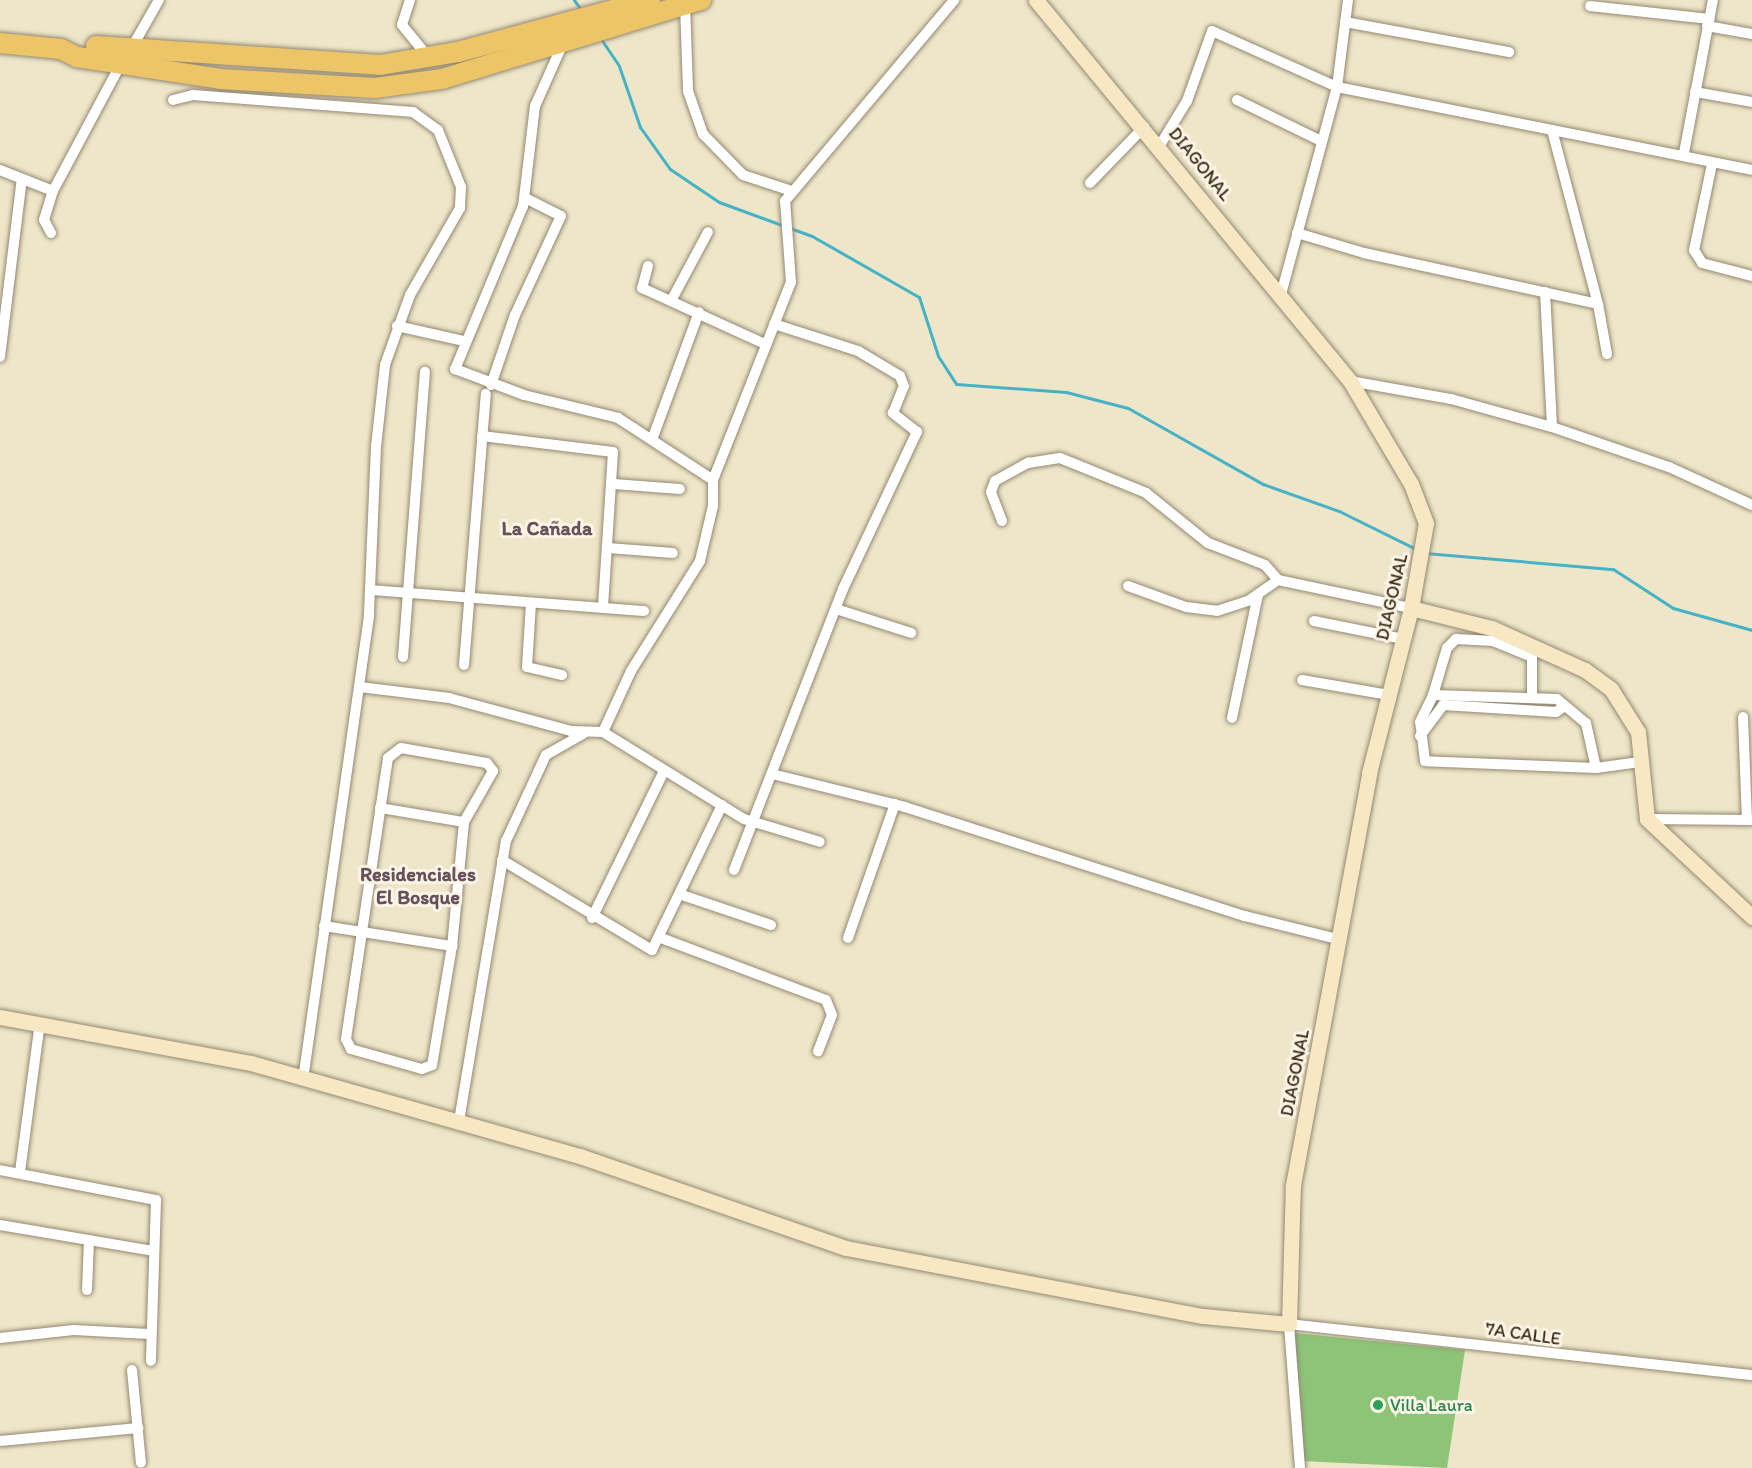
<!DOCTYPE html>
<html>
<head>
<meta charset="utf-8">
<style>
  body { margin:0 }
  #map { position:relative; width:1752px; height:1468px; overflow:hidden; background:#ede6c8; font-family:Itim,sans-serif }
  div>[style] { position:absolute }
  .green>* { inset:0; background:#8dc478 }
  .stream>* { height:3px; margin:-1.5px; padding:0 1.5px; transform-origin:1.5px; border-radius:1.5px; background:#47b1c5 }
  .roads { filter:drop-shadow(0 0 2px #948873) drop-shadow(0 0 2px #948873) }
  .street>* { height:10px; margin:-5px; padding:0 5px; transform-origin:5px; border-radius:5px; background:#fff }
  .secondary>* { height:15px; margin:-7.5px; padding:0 7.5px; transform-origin:7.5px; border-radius:7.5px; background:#f7e8c3 }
  .highway>* { height:20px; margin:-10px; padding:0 10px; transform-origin:10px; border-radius:10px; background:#ecc569 }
  .dots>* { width:16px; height:16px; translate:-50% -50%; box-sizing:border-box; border:3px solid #fcf5e5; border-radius:50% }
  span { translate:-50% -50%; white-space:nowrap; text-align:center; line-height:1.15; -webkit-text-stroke:6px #fcf5e5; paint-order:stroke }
  .street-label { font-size:18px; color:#3b2a1e }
  .leisure-label { font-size:18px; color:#27864d }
  .left { translate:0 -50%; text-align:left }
  .neighbourhood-label { font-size:20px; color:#67515d; font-weight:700 }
</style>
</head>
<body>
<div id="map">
  <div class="green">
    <i style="clip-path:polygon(1294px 1333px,1465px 1350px,1447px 1468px,1302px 1461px)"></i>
  </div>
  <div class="stream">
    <i style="left:574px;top:0;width:14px;rotate:54deg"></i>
    <i style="left:601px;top:39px;width:32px;rotate:56deg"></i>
    <i style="left:619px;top:66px;width:65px;rotate:71deg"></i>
    <i style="left:640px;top:127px;width:52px;rotate:54.5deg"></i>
    <i style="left:670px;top:169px;width:59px;rotate:34deg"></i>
    <i style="left:719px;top:202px;width:99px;rotate:20.1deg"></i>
    <i style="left:812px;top:236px;width:123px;rotate:29.7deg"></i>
    <i style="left:919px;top:297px;width:62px;rotate:72.1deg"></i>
    <i style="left:938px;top:356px;width:33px;rotate:57deg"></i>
    <i style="left:956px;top:384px;width:110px;rotate:4.2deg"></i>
    <i style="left:1066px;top:392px;width:64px;rotate:14.5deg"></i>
    <i style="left:1128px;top:408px;width:155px;rotate:29.4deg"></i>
    <i style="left:1263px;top:484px;width:81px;rotate:19.6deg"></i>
    <i style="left:1339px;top:511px;width:86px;rotate:26.3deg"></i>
    <i style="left:1425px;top:553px;width:189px;rotate:4.9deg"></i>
    <i style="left:1613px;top:569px;width:72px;rotate:33deg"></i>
    <i style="left:1673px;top:608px;width:82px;rotate:15.6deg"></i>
  </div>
  <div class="roads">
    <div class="street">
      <i style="left:410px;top:0;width:26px;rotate:108deg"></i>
      <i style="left:402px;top:25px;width:43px;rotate:50.7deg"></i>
      <i style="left:685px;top:4px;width:87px;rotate:88deg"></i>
      <i style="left:688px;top:91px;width:46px;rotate:70.8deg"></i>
      <i style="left:703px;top:134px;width:57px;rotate:45.7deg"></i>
      <i style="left:743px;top:175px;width:52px;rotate:18.1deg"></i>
      <i style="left:1590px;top:6px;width:120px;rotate:6.2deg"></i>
      <i style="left:1345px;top:22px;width:167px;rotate:10.4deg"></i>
      <i style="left:1707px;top:26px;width:46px;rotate:10.1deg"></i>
      <i style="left:564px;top:41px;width:71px;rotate:114deg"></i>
      <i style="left:535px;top:106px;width:101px;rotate:96.8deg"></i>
      <i style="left:523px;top:206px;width:177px;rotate:112.6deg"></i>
      <i style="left:455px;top:369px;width:74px;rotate:20.6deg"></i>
      <i style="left:524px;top:395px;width:97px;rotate:13.7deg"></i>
      <i style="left:618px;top:418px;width:113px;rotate:33.1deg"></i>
      <i style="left:713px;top:480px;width:26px;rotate:90deg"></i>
      <i style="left:713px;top:506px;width:57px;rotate:103.3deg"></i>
      <i style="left:700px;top:561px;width:130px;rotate:122.1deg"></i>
      <i style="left:631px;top:671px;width:67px;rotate:114.7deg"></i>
      <i style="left:131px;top:49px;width:56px;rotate:-60.3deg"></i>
      <i style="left:1695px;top:92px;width:58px;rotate:10deg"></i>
      <i style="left:173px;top:100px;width:21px;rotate:-14deg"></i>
      <i style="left:193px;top:95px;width:221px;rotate:4.4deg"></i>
      <i style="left:413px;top:112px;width:31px;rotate:36deg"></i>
      <i style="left:438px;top:130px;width:61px;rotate:68deg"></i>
      <i style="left:461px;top:187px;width:21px;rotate:93deg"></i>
      <i style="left:460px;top:208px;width:100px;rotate:119.9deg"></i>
      <i style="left:410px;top:295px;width:74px;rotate:109.7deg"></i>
      <i style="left:385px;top:365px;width:81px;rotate:96.3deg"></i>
      <i style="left:376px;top:446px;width:170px;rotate:92.4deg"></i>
      <i style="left:369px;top:616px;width:467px;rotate:98.1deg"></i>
      <i style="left:1237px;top:100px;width:93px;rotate:26deg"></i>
      <i style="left:1552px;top:130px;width:180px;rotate:75.2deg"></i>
      <i style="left:1160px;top:145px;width:52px;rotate:-58.5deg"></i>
      <i style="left:1187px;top:101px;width:74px;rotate:-70.3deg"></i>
      <i style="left:1212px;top:31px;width:137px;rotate:24.1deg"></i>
      <i style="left:1337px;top:87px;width:423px;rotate:11.3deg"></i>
      <i style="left:1684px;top:153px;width:156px;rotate:-79.3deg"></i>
      <i style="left:1712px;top:164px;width:88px;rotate:101.8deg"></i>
      <i style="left:1694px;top:250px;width:15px;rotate:58deg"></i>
      <i style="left:1702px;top:263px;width:52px;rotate:14.6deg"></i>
      <i style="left:0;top:170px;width:57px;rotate:21.6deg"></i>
      <i style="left:1090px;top:183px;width:78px;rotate:-46deg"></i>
      <i style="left:51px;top:233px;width:15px;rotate:-118deg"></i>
      <i style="left:44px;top:220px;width:30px;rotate:-73deg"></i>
      <i style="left:53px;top:191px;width:146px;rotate:-61.9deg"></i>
      <i style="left:1297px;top:233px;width:70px;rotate:16.6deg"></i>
      <i style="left:1364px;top:253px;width:239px;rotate:12.3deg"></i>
      <i style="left:1598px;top:304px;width:51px;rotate:79.8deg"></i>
      <i style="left:648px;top:266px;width:23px;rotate:105deg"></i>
      <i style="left:642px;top:288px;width:135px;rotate:24.5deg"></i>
      <i style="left:1545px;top:292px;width:135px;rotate:87deg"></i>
      <i style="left:1280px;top:298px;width:219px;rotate:-74.9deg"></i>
      <i style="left:1337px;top:87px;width:88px;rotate:-82.8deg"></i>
      <i style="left:671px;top:301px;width:78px;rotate:-61.8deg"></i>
      <i style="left:397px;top:326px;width:69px;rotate:12.6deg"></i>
      <i style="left:0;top:357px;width:179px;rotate:-83deg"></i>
      <i style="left:1350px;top:381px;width:103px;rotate:10.1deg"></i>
      <i style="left:1451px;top:399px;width:105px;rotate:15.5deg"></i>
      <i style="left:1552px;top:427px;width:124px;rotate:18.9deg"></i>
      <i style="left:1669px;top:467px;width:91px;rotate:24.6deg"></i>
      <i style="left:491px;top:385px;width:74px;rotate:-71.1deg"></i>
      <i style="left:515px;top:315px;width:109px;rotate:-65.1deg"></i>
      <i style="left:561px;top:216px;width:40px;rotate:-153.4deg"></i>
      <i style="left:482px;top:436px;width:132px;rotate:7deg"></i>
      <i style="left:613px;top:452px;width:156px;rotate:93.7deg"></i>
      <i style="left:653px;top:437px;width:133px;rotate:-69.8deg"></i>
      <i style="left:713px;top:480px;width:213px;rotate:-68.5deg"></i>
      <i style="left:791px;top:282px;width:81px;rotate:-94.2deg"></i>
      <i style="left:785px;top:201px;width:263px;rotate:-49.9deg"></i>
      <i style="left:614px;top:484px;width:66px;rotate:4.3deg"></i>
      <i style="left:1002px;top:521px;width:31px;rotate:-111deg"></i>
      <i style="left:991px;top:492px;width:12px;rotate:-70deg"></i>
      <i style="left:995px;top:481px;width:38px;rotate:-29deg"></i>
      <i style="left:1028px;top:463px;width:32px;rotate:-9deg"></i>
      <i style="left:1060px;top:458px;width:93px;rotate:22.1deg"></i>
      <i style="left:1146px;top:493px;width:80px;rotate:38.9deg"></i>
      <i style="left:1208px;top:543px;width:61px;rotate:21.1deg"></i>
      <i style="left:1265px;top:565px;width:20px;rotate:49deg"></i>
      <i style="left:1278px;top:580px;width:136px;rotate:11.9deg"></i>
      <i style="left:608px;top:548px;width:65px;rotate:4.4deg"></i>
      <i style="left:1128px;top:586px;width:62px;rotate:19.9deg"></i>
      <i style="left:1186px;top:607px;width:31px;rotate:7deg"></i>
      <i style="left:1217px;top:611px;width:33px;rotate:-18deg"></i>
      <i style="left:1248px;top:601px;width:37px;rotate:-35deg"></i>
      <i style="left:371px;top:590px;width:274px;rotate:4.4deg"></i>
      <i style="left:531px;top:603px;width:64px;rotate:93.6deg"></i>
      <i style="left:527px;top:667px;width:36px;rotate:13deg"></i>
      <i style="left:836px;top:609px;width:79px;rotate:17.7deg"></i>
      <i style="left:1314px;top:621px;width:91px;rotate:11.4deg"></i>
      <i style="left:403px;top:657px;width:286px;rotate:-85.6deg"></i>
      <i style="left:464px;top:665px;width:272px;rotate:-85.4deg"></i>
      <i style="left:1302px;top:680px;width:88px;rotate:9.8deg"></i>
      <i style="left:360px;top:687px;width:90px;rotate:7deg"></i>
      <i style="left:449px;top:698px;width:126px;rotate:15.1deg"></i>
      <i style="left:571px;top:731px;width:32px;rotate:2deg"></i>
      <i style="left:603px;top:732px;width:166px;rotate:31.7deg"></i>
      <i style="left:744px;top:819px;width:79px;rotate:16.8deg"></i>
      <i style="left:1433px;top:695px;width:124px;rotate:1.8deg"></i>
      <i style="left:1557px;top:699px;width:38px;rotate:40deg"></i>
      <i style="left:1586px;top:723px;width:46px;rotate:77.5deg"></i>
      <i style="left:1596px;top:768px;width:171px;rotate:-177.7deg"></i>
      <i style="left:1425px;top:761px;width:39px;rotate:-97deg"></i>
      <i style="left:1420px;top:722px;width:30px;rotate:-64deg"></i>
      <i style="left:1433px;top:695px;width:49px;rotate:-73.4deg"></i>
      <i style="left:1447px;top:648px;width:13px;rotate:-45deg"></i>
      <i style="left:1456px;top:639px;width:37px;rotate:3deg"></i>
      <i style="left:1493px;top:641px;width:42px;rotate:22.3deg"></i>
      <i style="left:1532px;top:657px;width:40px;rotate:90deg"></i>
      <i style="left:1743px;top:717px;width:103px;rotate:87.8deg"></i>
      <i style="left:1232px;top:718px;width:126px;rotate:-78.1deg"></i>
      <i style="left:1420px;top:736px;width:39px;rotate:-53deg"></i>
      <i style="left:1443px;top:705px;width:113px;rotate:3.5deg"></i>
      <i style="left:1556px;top:712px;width:11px;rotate:-34deg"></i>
      <i style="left:401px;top:748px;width:87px;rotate:9.9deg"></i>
      <i style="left:487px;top:763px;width:10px;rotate:53deg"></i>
      <i style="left:493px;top:771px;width:59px;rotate:119.6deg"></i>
      <i style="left:464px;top:822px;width:125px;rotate:95.5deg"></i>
      <i style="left:452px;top:946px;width:121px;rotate:99.5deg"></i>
      <i style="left:432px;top:1065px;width:11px;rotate:158deg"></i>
      <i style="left:422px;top:1069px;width:74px;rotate:-164.3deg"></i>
      <i style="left:351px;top:1049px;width:11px;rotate:-117deg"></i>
      <i style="left:346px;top:1039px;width:284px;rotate:-81.5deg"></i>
      <i style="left:388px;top:758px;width:16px;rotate:-38deg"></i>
      <i style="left:1596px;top:768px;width:44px;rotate:-7.8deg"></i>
      <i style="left:772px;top:774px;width:137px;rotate:13.9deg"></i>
      <i style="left:905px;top:807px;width:357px;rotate:17.8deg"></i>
      <i style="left:1245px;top:916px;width:99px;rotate:14deg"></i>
      <i style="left:380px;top:808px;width:85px;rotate:9.5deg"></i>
      <i style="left:1647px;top:819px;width:105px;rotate:0.5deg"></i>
      <i style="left:502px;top:860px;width:175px;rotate:31deg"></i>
      <i style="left:652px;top:950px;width:161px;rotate:-64.2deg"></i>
      <i style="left:734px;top:870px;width:301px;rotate:-68.8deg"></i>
      <i style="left:843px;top:589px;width:174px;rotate:-64.8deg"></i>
      <i style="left:917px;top:432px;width:31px;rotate:-142deg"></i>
      <i style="left:893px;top:413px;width:29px;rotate:-68deg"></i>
      <i style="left:904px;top:386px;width:11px;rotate:-112deg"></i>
      <i style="left:900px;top:376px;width:49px;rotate:-149.2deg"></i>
      <i style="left:858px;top:351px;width:88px;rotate:-162.2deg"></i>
      <i style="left:682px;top:895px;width:94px;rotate:18.6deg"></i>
      <i style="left:592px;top:918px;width:164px;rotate:-63.9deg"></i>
      <i style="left:324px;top:926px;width:130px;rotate:8.9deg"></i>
      <i style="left:661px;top:938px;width:176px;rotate:20.6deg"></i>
      <i style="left:826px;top:1000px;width:16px;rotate:68deg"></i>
      <i style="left:832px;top:1015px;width:39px;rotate:111deg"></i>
      <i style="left:848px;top:938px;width:142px;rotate:-70.7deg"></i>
      <i style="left:459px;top:1121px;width:284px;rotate:-80.5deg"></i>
      <i style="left:506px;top:841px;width:95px;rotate:-65.1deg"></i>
      <i style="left:546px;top:755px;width:43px;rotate:-29.6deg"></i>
      <i style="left:0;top:1170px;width:159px;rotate:10.9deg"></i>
      <i style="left:156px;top:1200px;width:161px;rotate:91.8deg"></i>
      <i style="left:20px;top:1172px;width:150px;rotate:-82.4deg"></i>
      <i style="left:0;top:1225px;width:155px;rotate:9.6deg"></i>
      <i style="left:87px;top:1290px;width:50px;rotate:-87.7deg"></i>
      <i style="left:0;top:1338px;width:74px;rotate:-6.2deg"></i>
      <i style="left:74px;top:1330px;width:75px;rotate:3.1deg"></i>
      <i style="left:132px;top:1370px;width:93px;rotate:84.5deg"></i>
      <i style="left:0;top:1441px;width:139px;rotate:-5.4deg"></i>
      <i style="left:1300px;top:1468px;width:144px;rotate:-94.4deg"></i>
      <i style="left:1289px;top:1324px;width:466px;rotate:6.3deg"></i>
    </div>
    <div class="secondary">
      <i style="left:1411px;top:608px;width:83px;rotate:13.9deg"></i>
      <i style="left:1492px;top:628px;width:102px;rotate:24.3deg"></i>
      <i style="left:1585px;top:670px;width:32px;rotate:36deg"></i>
      <i style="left:1611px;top:689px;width:51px;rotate:57.9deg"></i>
      <i style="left:1638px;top:732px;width:87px;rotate:84.1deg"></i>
      <i style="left:1647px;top:819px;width:144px;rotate:43deg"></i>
      <i style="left:0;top:1017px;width:255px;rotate:10.4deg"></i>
      <i style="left:251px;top:1063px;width:342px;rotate:15.8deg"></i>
      <i style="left:580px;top:1156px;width:281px;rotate:19.1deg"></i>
      <i style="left:846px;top:1248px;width:363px;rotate:10.8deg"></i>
      <i style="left:1203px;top:1316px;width:86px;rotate:5.3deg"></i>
      <i style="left:1289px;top:1324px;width:139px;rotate:-88.4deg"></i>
      <i style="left:1293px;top:1185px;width:419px;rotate:-79.5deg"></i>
      <i style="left:1369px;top:773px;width:170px;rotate:-75.7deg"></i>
      <i style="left:1411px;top:608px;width:86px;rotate:-80deg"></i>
      <i style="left:1426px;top:523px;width:42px;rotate:-111deg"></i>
      <i style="left:1411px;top:484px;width:120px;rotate:-120.6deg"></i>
      <i style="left:1350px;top:381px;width:494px;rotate:-129.5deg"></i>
    </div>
    <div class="highway">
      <i style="left:0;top:43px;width:61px;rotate:5.6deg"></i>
      <i style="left:61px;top:49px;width:18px;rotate:27deg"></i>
      <i style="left:77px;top:57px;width:145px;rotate:8.7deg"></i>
      <i style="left:220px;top:79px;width:155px;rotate:3.3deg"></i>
      <i style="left:375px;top:88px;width:68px;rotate:-7.7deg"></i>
      <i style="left:442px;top:79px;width:271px;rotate:-17deg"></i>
      <i style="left:96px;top:46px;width:285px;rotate:3.8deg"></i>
      <i style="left:380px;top:65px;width:79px;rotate:-9.5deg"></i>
      <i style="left:458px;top:52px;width:199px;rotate:-15.2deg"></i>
    </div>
  </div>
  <div class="dots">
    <i style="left:1378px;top:1405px;background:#2e9e5b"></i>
  </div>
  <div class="street-label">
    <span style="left:1200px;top:164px;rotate:51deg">DIAGONAL</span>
    <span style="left:1392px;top:597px;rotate:-77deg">DIAGONAL</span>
    <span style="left:1295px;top:1073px;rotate:-79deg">DIAGONAL</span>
    <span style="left:1523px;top:1334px;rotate:8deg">7A CALLE</span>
  </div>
  <div class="leisure-label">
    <span class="left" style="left:1390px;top:1405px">Villa Laura</span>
  </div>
  <div class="neighbourhood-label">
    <span style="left:547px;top:528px">La Cañada</span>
    <span style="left:418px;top:886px">Residenciales<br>El Bosque</span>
  </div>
</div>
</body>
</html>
